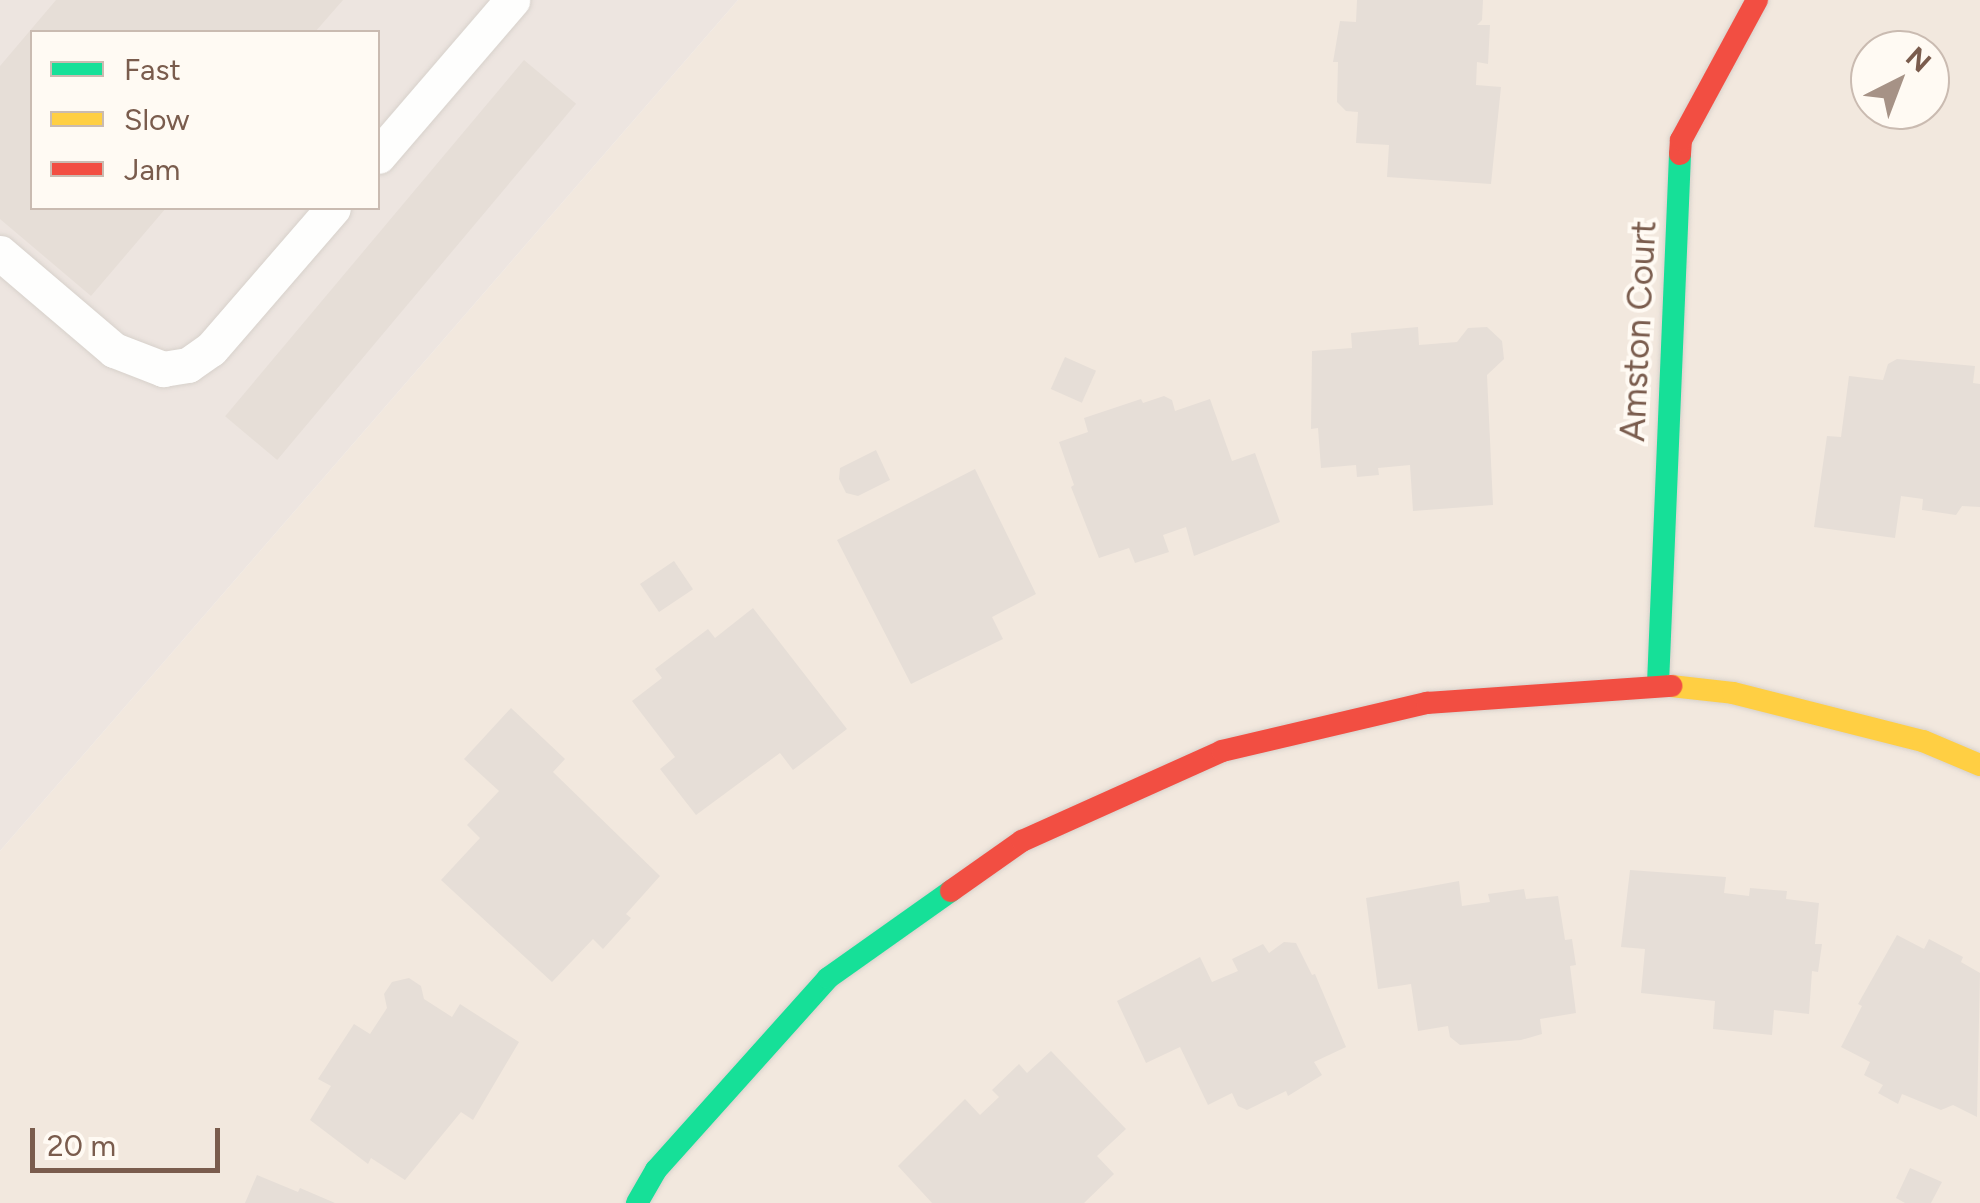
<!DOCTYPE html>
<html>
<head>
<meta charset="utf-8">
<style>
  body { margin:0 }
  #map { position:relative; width:1980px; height:1203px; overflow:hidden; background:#f9f5f0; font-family:Figtree,sans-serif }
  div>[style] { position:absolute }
  .residential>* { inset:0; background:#f2e8de }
  .industrial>* { inset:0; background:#ede5e0 }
  .building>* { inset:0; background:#e6ded7; transform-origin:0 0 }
  .roads { filter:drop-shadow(0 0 2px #d7d1cb) drop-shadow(0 0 2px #d7d1cb) }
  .lane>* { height:35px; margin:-17.5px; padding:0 17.5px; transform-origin:17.5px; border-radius:17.5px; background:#fefefd }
  .fast>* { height:22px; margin:-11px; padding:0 11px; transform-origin:11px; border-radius:11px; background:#16e098 }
  .slow>* { height:22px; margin:-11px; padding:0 11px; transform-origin:11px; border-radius:11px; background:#ffcf43 }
  .jam>* { height:22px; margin:-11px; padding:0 11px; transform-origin:11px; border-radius:11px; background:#f24e42 }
  span { translate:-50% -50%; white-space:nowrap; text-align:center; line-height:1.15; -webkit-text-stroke:8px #fffaf3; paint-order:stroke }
  .street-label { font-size:35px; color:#7a5c4d }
  .legend { position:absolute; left:30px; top:30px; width:350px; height:180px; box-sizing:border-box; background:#fffaf3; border:2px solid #cabbb1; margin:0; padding:12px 18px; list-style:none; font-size:30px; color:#7a5c4d }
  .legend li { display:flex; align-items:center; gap:20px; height:50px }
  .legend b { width:50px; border:2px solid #cabbb1 }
  .north { position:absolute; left:1850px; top:30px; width:100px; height:100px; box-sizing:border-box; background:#fffaf3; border:2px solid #cabbb1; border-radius:50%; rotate:42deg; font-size:28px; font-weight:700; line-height:40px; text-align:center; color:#7a5c4d }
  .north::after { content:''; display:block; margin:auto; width:35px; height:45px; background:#a69286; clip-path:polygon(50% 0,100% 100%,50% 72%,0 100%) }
  .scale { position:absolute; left:30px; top:1128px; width:190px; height:45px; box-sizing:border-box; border:5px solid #7a5c4d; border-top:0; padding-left:12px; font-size:30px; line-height:35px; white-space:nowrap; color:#7a5c4d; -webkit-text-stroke:8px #fffaf3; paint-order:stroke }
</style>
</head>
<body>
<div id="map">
  <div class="residential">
    <i style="clip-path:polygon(evenodd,738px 0,1980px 0,1980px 1203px,0 1203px,0 851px,738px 0,1870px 50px,1930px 50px,1930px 110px,1870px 110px,1870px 50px)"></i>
  </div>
  <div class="industrial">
    <i style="clip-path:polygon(evenodd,0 0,738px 0,0 851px,0 0,32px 32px,378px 32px,378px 208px,32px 208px,32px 32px)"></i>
  </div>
  <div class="building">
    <i style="clip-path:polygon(56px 0,343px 0,315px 32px,32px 32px,32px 208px,166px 208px,91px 296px,0 219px,0 66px)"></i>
    <i style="clip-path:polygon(1357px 0,1483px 0,1482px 20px,1477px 25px,1490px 25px,1488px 64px,1477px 62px,1476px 85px,1501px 87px,1491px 184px,1387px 177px,1389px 145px,1356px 143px,1358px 112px,1346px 111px,1337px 102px,1338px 62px,1333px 62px,1340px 21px,1356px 22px)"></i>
    <i style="left:524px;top:60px;width:68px;height:465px;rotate:40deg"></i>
    <i style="clip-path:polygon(1418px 327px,1419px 345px,1457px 342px,1468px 328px,1487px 327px,1502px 341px,1504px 359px,1487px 375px,1493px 505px,1413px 511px,1410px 465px,1378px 468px,1379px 475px,1357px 477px,1356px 465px,1321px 468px,1318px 428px,1311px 429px,1312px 351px,1352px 348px,1351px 333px)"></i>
    <i style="left:1065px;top:357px;width:34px;height:35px;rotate:24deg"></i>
    <i style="clip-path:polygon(1897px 359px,1975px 366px,1973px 383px,1980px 384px,1980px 507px,1962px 506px,1956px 515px,1922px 510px,1923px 499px,1901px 496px,1895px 538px,1814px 527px,1827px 436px,1841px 437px,1849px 376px,1883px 380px,1888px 364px)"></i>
    <i style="clip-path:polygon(1164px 396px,1172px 400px,1175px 411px,1210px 399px,1232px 461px,1255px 453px,1280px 522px,1194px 556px,1186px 527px,1163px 535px,1169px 552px,1135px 563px,1129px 548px,1099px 558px,1071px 487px,1074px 485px,1059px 442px,1088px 432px,1084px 418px,1141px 399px,1143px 403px)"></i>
    <i style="clip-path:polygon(876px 450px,890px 480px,858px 496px,846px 493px,839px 479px,840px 468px)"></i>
    <i style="clip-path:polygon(975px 469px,1036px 594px,992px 617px,1003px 639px,911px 684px,837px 540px)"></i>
    <i style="left:674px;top:561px;width:34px;height:41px;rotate:56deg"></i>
    <i style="clip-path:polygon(753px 608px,847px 729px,793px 770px,780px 753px,696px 815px,660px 769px,675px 757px,632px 701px,662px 678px,655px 669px,708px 629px,715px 638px)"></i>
    <i style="clip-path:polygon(511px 708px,565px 759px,553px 772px,660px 876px,626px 914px,631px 918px,603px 949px,593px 939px,552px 982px,441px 880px,480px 838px,467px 825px,499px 791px,464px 759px)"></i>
    <i style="clip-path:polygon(1630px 870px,1726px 877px,1724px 893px,1749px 896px,1750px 888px,1787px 891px,1786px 899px,1819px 903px,1815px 944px,1822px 944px,1818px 972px,1812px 971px,1809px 1014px,1774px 1010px,1772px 1035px,1713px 1029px,1715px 1001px,1641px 993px,1645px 949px,1621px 947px)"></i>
    <i style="clip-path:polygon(1459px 881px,1462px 906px,1490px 902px,1488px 894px,1524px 889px,1526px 899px,1558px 896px,1565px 940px,1572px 939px,1576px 965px,1570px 966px,1576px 1013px,1540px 1019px,1542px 1034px,1521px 1040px,1460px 1045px,1450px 1037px,1448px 1026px,1418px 1031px,1411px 984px,1378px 989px,1366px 898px)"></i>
    <i style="clip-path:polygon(1897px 935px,1924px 949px,1929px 939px,1963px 957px,1961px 962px,1980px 973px,1977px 1117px,1953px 1105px,1941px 1110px,1902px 1094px,1898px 1104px,1878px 1093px,1883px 1085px,1864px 1075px,1870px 1062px,1841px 1047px,1862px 1006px,1858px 1004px)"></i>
    <i style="clip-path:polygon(1284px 942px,1296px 943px,1312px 975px,1315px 974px,1346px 1047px,1314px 1062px,1322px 1075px,1288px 1096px,1286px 1091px,1247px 1110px,1238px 1106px,1232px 1093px,1208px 1105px,1180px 1047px,1146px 1063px,1117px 1001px,1200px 957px,1212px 982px,1238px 971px,1232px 959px,1263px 944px,1269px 953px)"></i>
    <i style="clip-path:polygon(409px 978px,421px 986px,424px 999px,452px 1017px,460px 1004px,519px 1042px,473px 1120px,461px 1112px,405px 1180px,371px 1158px,368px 1164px,310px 1120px,331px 1086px,318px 1079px,354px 1024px,370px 1034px,387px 1008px,384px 994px,392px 982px)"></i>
    <i style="clip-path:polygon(1051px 1051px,1126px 1129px,1097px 1156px,1114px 1174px,1084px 1203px,932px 1203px,898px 1166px,965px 1099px,980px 1115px,999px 1097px,992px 1090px,1019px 1064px,1027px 1073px)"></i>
    <i style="clip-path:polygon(1910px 1168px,1942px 1182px,1931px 1203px,1905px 1203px,1896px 1198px)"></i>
    <i style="clip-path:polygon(257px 1175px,298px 1192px,300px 1188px,335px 1203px,245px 1203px)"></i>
  </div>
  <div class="roads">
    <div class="lane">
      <i style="left:378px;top:156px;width:206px;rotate:-49.3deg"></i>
      <i style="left:0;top:253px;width:150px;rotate:40.4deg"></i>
      <i style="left:114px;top:350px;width:53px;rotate:21.2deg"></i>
      <i style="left:163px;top:369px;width:25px;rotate:-9deg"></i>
      <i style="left:188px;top:365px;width:28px;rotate:-35deg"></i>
      <i style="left:211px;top:349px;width:186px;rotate:-49.1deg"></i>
    </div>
    <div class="fast">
      <i style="left:1658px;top:684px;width:530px;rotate:-87.62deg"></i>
      <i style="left:637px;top:1203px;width:38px;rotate:-60deg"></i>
      <i style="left:656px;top:1170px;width:258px;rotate:-48.1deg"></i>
      <i style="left:828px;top:978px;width:151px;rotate:-35.3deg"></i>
    </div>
    <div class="slow">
      <i style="left:1671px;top:686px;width:62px;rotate:6.4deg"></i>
      <i style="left:1733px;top:693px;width:196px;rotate:14.2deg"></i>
      <i style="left:1923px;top:741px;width:62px;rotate:22.8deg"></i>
    </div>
    <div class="jam">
      <i style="left:1680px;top:154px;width:14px;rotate:-86deg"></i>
      <i style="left:1681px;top:140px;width:159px;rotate:-61.5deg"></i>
      <i style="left:951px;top:891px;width:87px;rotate:-35.2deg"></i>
      <i style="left:1022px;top:841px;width:219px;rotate:-24.2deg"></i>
      <i style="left:1222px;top:751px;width:211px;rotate:-13.2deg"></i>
      <i style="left:1427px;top:703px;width:245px;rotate:-4deg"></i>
    </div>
  </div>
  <div class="street-label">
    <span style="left:1638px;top:331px;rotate:-87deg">Amston Court</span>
  </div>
  <ul class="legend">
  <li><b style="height:12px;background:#16e098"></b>Fast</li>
  <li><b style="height:12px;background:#ffcf43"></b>Slow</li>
  <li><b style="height:12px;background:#f24e42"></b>Jam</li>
  </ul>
  <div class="north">N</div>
  <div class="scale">20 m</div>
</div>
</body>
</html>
